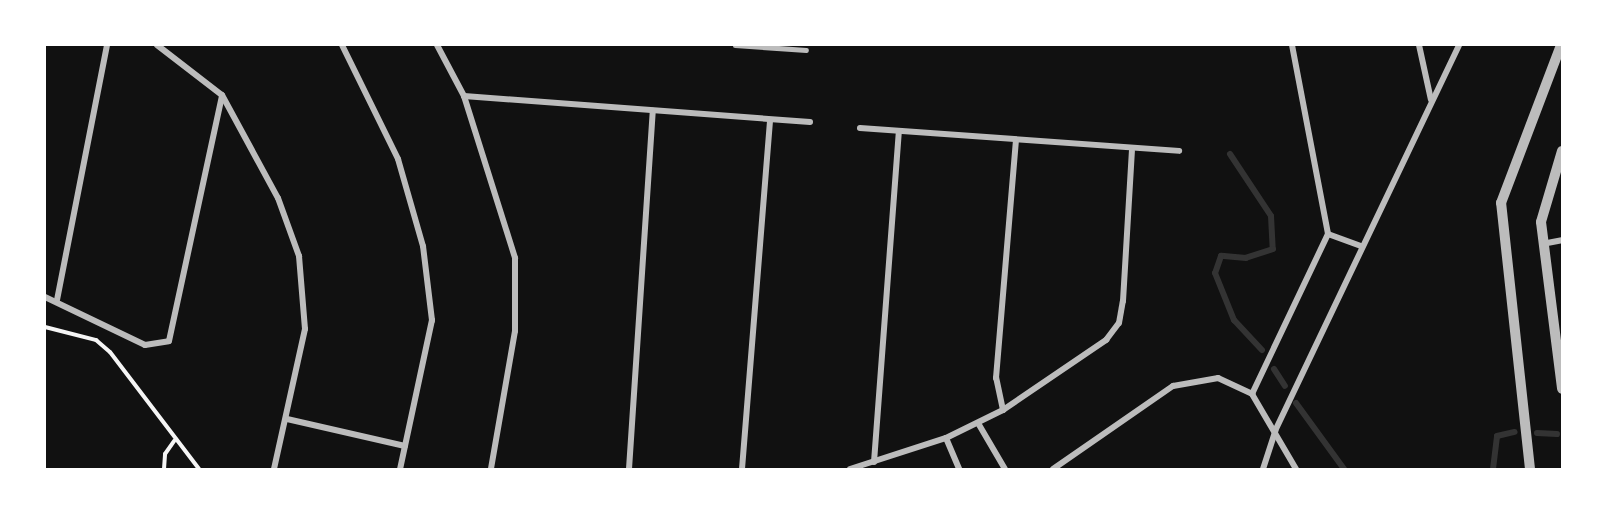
<!DOCTYPE html>
<html>
<head>
<meta charset="utf-8">
<style>
  body { margin:0 }
  #map { position:relative; width:1607px; height:514px; overflow:hidden; background:#111; font-family:"Playfair Display",serif }
  div>[style] { position:absolute }
  .stream>* { height:6px; margin:-3px; padding:0 3px; transform-origin:3px; border-radius:3px; background:#333 }
  .path>* { height:4px; margin:-2px; padding:0 2px; transform-origin:2px; border-radius:2px; background:#f5f5f5 }
  .service>* { height:4.5px; margin:-2.25px; padding:0 2.25px; transform-origin:2.25px; border-radius:2.25px; background:#bcbcbc }
  .minor>* { height:6px; margin:-3px; padding:0 3px; transform-origin:3px; border-radius:3px; background:#bcbcbc }
  .tertiary>* { height:10px; margin:-5px; padding:0 5px; transform-origin:5px; border-radius:5px; background:#bcbcbc }
  span { translate:-50% -50%; white-space:nowrap; text-align:center; line-height:1.15; -webkit-text-stroke:6px #fff; paint-order:stroke }
  .frame { position:absolute; inset:0; border:46px solid #fff; pointer-events:none }
</style>
</head>
<body>
<div id="map">
  <div class="stream">
    <i style="left:1230px;top:154px;width:74px;rotate:56.5deg"></i>
    <i style="left:1271px;top:216px;width:33px;rotate:87deg"></i>
    <i style="left:1273px;top:249px;width:28px;rotate:162deg"></i>
    <i style="left:1246px;top:258px;width:25px;rotate:-175deg"></i>
    <i style="left:1221px;top:256px;width:18px;rotate:109deg"></i>
    <i style="left:1215px;top:273px;width:51px;rotate:68deg"></i>
    <i style="left:1234px;top:320px;width:41px;rotate:47deg"></i>
    <i style="left:1274px;top:369px;width:20px;rotate:57deg"></i>
    <i style="left:1296px;top:403px;width:82px;rotate:54deg"></i>
    <i style="left:1537px;top:433px;width:20px;rotate:3deg"></i>
    <i style="left:1493px;top:469px;width:33px;rotate:-83deg"></i>
    <i style="left:1497px;top:436px;width:18px;rotate:-13deg"></i>
  </div>
  <div class="path">
    <i style="left:45px;top:327px;width:53px;rotate:14.3deg"></i>
    <i style="left:96px;top:340px;width:18px;rotate:41deg"></i>
    <i style="left:110px;top:352px;width:147px;rotate:52.7deg"></i>
    <i style="left:164px;top:469px;width:15px;rotate:-86deg"></i>
    <i style="left:165px;top:454px;width:16px;rotate:-55deg"></i>
  </div>
  <div class="service">
    <i style="left:735px;top:45px;width:71px;rotate:4deg"></i>
  </div>
  <div class="minor">
    <i style="left:157px;top:45px;width:82px;rotate:37.6deg"></i>
    <i style="left:222px;top:95px;width:117px;rotate:61.5deg"></i>
    <i style="left:278px;top:198px;width:62px;rotate:70.1deg"></i>
    <i style="left:299px;top:256px;width:73px;rotate:85.3deg"></i>
    <i style="left:305px;top:329px;width:143px;rotate:102.5deg"></i>
    <i style="left:342px;top:45px;width:127px;rotate:63.8deg"></i>
    <i style="left:398px;top:159px;width:91px;rotate:74deg"></i>
    <i style="left:423px;top:246px;width:75px;rotate:83.1deg"></i>
    <i style="left:432px;top:320px;width:152px;rotate:102.1deg"></i>
    <i style="left:437px;top:45px;width:58px;rotate:62.1deg"></i>
    <i style="left:464px;top:96px;width:170px;rotate:72.5deg"></i>
    <i style="left:515px;top:258px;width:73px;rotate:90deg"></i>
    <i style="left:515px;top:331px;width:140px;rotate:99.9deg"></i>
    <i style="left:1292px;top:45px;width:192px;rotate:79.2deg"></i>
    <i style="left:1419px;top:45px;width:56px;rotate:77.7deg"></i>
    <i style="left:464px;top:96px;width:347px;rotate:4.3deg"></i>
    <i style="left:860px;top:128px;width:320px;rotate:4.1deg"></i>
    <i style="left:1328px;top:234px;width:35px;rotate:20deg"></i>
    <i style="left:1542px;top:244px;width:20px;rotate:-11deg"></i>
    <i style="left:45px;top:297px;width:111px;rotate:25.6deg"></i>
    <i style="left:145px;top:345px;width:24px;rotate:-9deg"></i>
    <i style="left:169px;top:341px;width:251px;rotate:-77.8deg"></i>
    <i style="left:57px;top:300px;width:260px;rotate:-78.9deg"></i>
    <i style="left:1252px;top:394px;width:177px;rotate:-64.6deg"></i>
    <i style="left:1003px;top:410px;width:33px;rotate:-102deg"></i>
    <i style="left:996px;top:378px;width:239px;rotate:-85.2deg"></i>
    <i style="left:287px;top:419px;width:121px;rotate:12.9deg"></i>
    <i style="left:978px;top:423px;width:53px;rotate:59.6deg"></i>
    <i style="left:946px;top:438px;width:34px;rotate:67deg"></i>
    <i style="left:874px;top:462px;width:330px;rotate:-85.7deg"></i>
    <i style="left:629px;top:469px;width:359px;rotate:-86.2deg"></i>
    <i style="left:742px;top:469px;width:349px;rotate:-85.4deg"></i>
    <i style="left:850px;top:469px;width:101px;rotate:-17.9deg"></i>
    <i style="left:946px;top:438px;width:64px;rotate:-26.2deg"></i>
    <i style="left:1003px;top:410px;width:125px;rotate:-34.2deg"></i>
    <i style="left:1106px;top:340px;width:21px;rotate:-53deg"></i>
    <i style="left:1119px;top:323px;width:22px;rotate:-80deg"></i>
    <i style="left:1123px;top:301px;width:150px;rotate:-86.6deg"></i>
    <i style="left:1053px;top:469px;width:146px;rotate:-34.7deg"></i>
    <i style="left:1173px;top:386px;width:46px;rotate:-10.1deg"></i>
    <i style="left:1218px;top:378px;width:38px;rotate:25deg"></i>
    <i style="left:1252px;top:394px;width:87px;rotate:59.6deg"></i>
    <i style="left:1263px;top:469px;width:40px;rotate:-72deg"></i>
    <i style="left:1275px;top:431px;width:428px;rotate:-64.5deg"></i>
  </div>
  <div class="tertiary">
    <i style="left:1562px;top:151px;width:74px;rotate:106.5deg"></i>
    <i style="left:1541px;top:222px;width:168px;rotate:82.8deg"></i>
    <i style="left:1530px;top:469px;width:268px;rotate:-96.2deg"></i>
    <i style="left:1501px;top:203px;width:169px;rotate:-69.2deg"></i>
  </div>
  <div class="frame"></div>
</div>
</body>
</html>
